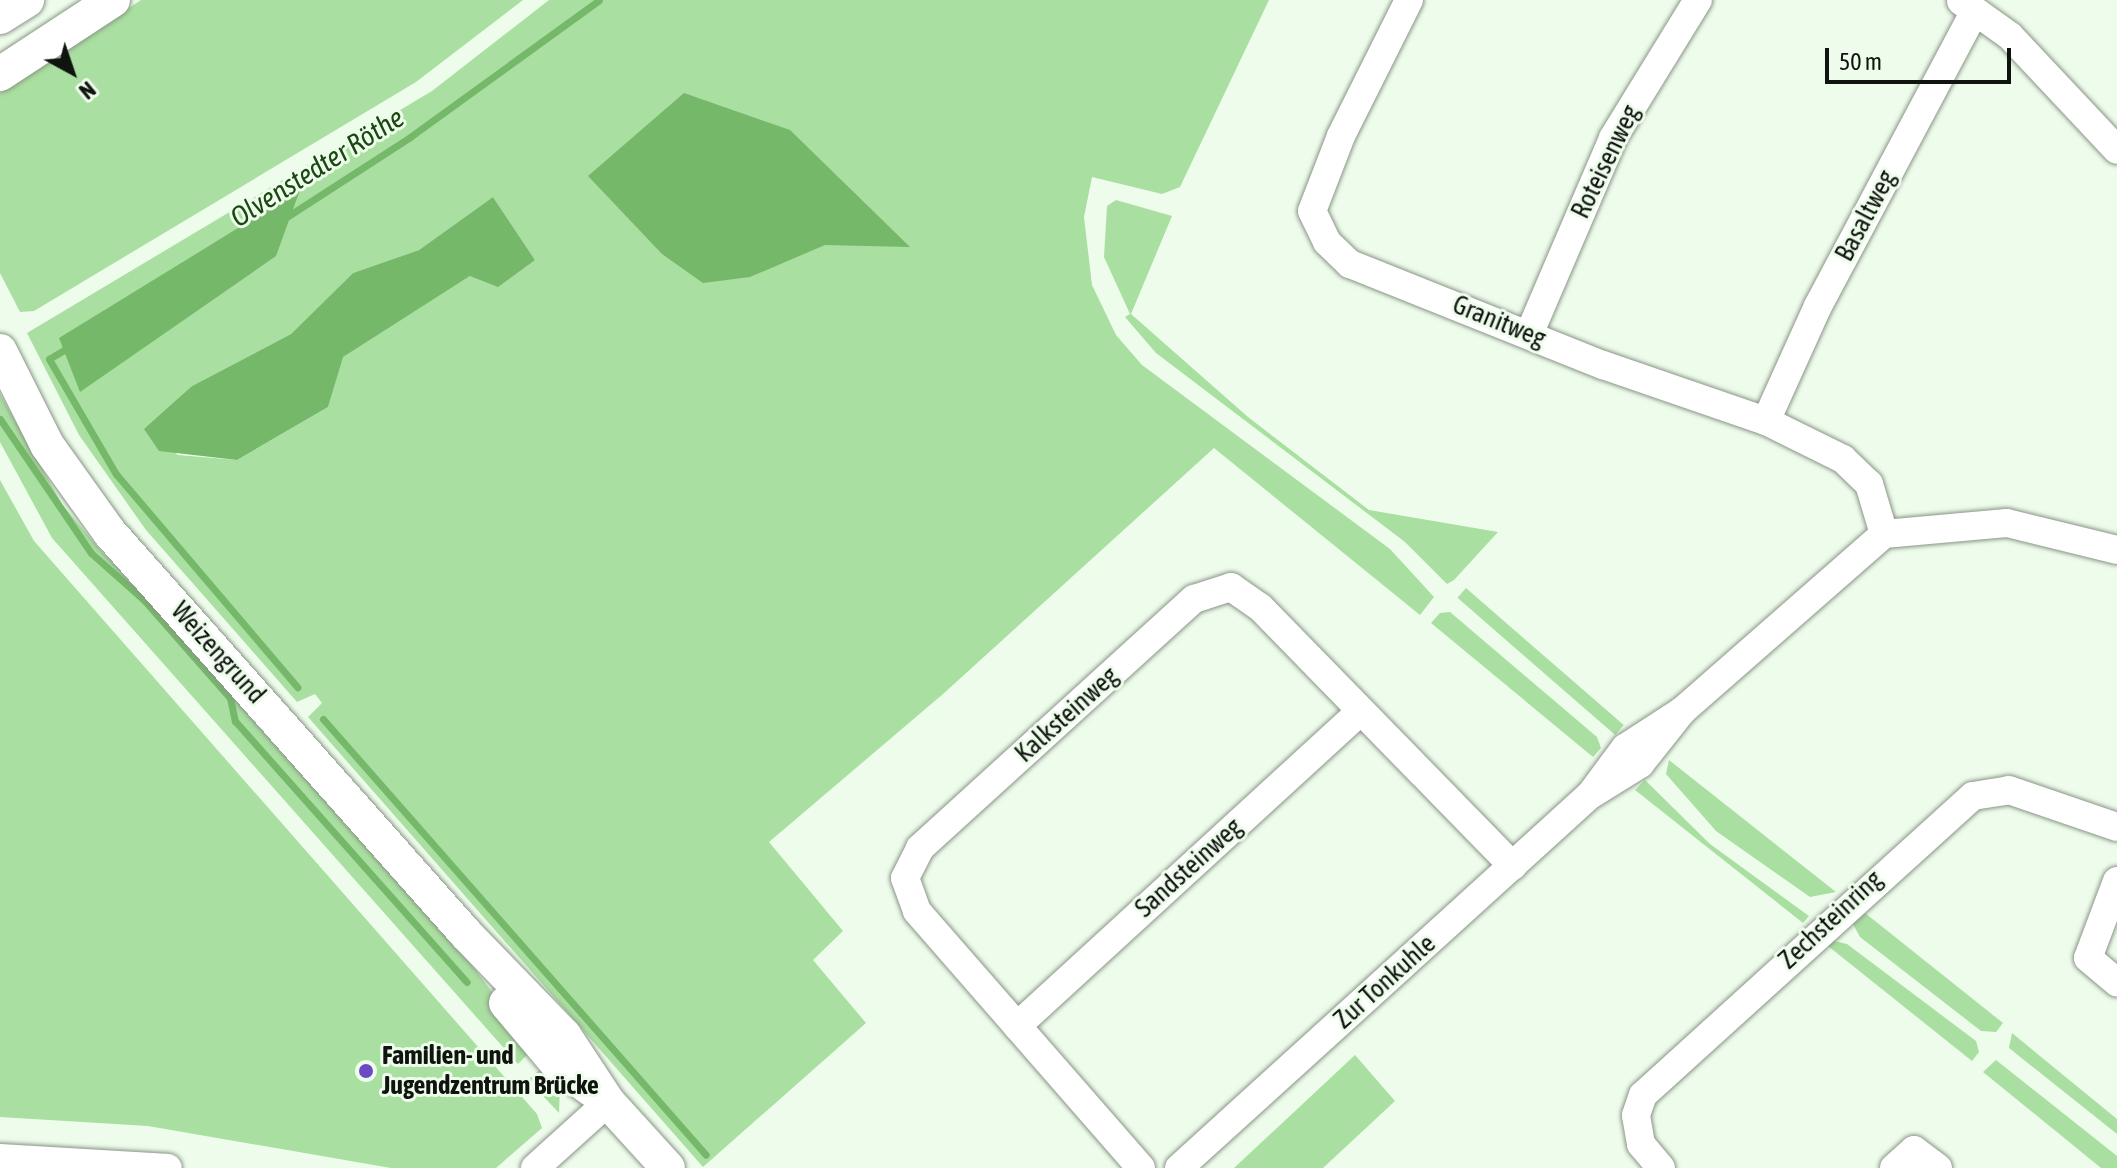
<!DOCTYPE html>
<html>
<head>
<meta charset="utf-8">
<style>
  body { margin:0 }
  #map { position:relative; width:2117px; height:1168px; overflow:hidden; background:#eefcec; font-family:"Asap Condensed",sans-serif }
  div>[style] { position:absolute }
  .green>* { inset:0; background:#a9dfa0; transform-origin:0 0 }
  .water>* { inset:0; background:#75b869 }
  .stream>* { height:7px; margin:-3.5px; padding:0 3.5px; transform-origin:3.5px; border-radius:3.5px; background:#75b869 }
  .roads { filter:drop-shadow(0 0 2px #899586) drop-shadow(0 0 2px #899586) }
  .minor>* { height:28px; margin:-14px; padding:0 14px; transform-origin:14px; border-radius:14px; background:#fff }
  .major>* { height:34px; margin:-17px; padding:0 17px; transform-origin:17px; border-radius:17px; background:#fff }
  .dots>* { width:22px; height:22px; translate:-50% -50%; box-sizing:border-box; border:4px solid #eefcec; border-radius:50% }
  span { translate:-50% -50%; white-space:nowrap; text-align:center; line-height:1.15; -webkit-text-stroke:6px #eefcec; paint-order:stroke }
  .street-label { font-size:26px; color:#0f140e }
  .poi-label { font-size:26px; color:#0f140e; font-weight:700 }
  .left { translate:0 -50%; text-align:left }
  .water-label { font-size:28px; color:#1a4712; font-style:italic }
  .north { position:absolute; left:32px; top:32px; width:80px; height:80px; -webkit-text-stroke:6px #eefcec; paint-order:stroke; rotate:140deg; font-size:22px; font-weight:700; line-height:32px; text-align:center; color:#0f140e }
  .north::after { content:''; display:block; margin:auto; width:28px; height:36px; background:#0f140e; clip-path:polygon(50% 0,100% 100%,50% 72%,0 100%) }
  .scale { position:absolute; left:1825px; top:48px; width:186px; height:36px; box-sizing:border-box; border:4px solid #0f140e; border-top:0; padding-left:10px; font-size:24px; line-height:28px; white-space:nowrap; color:#0f140e; -webkit-text-stroke:6px #eefcec; paint-order:stroke }
</style>
</head>
<body>
<div id="map">
  <div class="green">
    <i style="clip-path:polygon(141px 0,523px 0,416px 82px,34px 311px,20px 312px,0 273px,0 93px)"></i>
    <i style="clip-path:polygon(evenodd,549px 0,1269px 0,1180px 187px,1162px 194px,1092px 177px,1084px 217px,1092px 285px,1116px 335px,1142px 365px,1390px 549px,1434px 597px,1420px 615px,1214px 448px,943px 694px,769px 842px,843px 931px,813px 960px,866px 1023px,703px 1167px,308px 717px,322px 703px,315px 694px,297px 702px,146px 530px,79px 435px,27px 333px,432px 91px,549px 0,493px 197px,535px 260px,470px 276px,342px 357px,328px 407px,237px 460px,178px 455px,145px 430px,192px 386px,291px 334px,353px 273px,419px 250px,493px 197px)"></i>
    <i style="clip-path:polygon(1116px 200px,1172px 216px,1131px 314px,1248px 417px,1369px 510px,1498px 532px,1454px 580px,1447px 584px,1405px 542px,1156px 353px,1125px 317px,1130px 314px,1104px 257px,1107px 206px)"></i>
    <i style="clip-path:polygon(0 394px,62px 504px,101px 551px,150px 599px,468px 960px,534px 1048px,518px 1064px,52px 538px,0 442px)"></i>
    <i style="clip-path:polygon(0 480px,34px 541px,537px 1114px,542px 1128px,496px 1168px,391px 1168px,148px 1126px,0 1117px)"></i>
    <i style="left:1466px;top:588px;width:209px;height:13px;rotate:41deg"></i>
    <i style="clip-path:polygon(1450px 612px,1597px 737px,1601px 748px,1593px 757px,1431px 623px,1440px 613px)"></i>
    <i style="clip-path:polygon(1669px 760px,1836px 892px,1810px 897px,1716px 831px,1666px 774px)"></i>
    <i style="clip-path:polygon(1645px 780px,1710px 844px,1809px 916px,1803px 923px,1635px 790px)"></i>
    <i style="clip-path:polygon(1865px 913px,2003px 1023px,1996px 1032px,1981px 1031px,1860px 937px,1853px 924px)"></i>
    <i style="clip-path:polygon(1834px 941px,1847px 944px,1976px 1041px,1979px 1052px,1972px 1061px,1828px 946px)"></i>
    <i style="clip-path:polygon(2012px 1033px,2117px 1119px,2117px 1134px,2009px 1048px)"></i>
    <i style="clip-path:polygon(1355px 1055px,1395px 1101px,1323px 1168px,1234px 1168px)"></i>
    <i style="clip-path:polygon(1996px 1060px,2117px 1156px,2117px 1168px,2101px 1168px,1983px 1072px)"></i>
    <i style="clip-path:polygon(546px 1064px,560px 1086px,559px 1113px,528px 1080px)"></i>
  </div>
  <div class="water">
    <i style="clip-path:polygon(684px 93px,790px 130px,910px 247px,825px 245px,750px 277px,703px 283px,662px 254px,588px 176px)"></i>
    <i style="clip-path:polygon(300px 190px,276px 256px,80px 392px,59px 338px)"></i>
    <i style="clip-path:polygon(493px 197px,535px 260px,498px 287px,470px 276px,343px 357px,328px 407px,237px 460px,159px 451px,144px 429px,192px 386px,291px 334px,353px 273px,419px 250px)"></i>
  </div>
  <div class="stream">
    <i style="left:285px;top:218px;width:149px;rotate:-32.9deg"></i>
    <i style="left:410px;top:137px;width:233px;rotate:-35.9deg"></i>
    <i style="left:69px;top:347px;width:23px;rotate:149deg"></i>
    <i style="left:49px;top:359px;width:133px;rotate:59.8deg"></i>
    <i style="left:116px;top:474px;width:280px;rotate:49.6deg"></i>
    <i style="left:0;top:419px;width:162px;rotate:55.8deg"></i>
    <i style="left:91px;top:553px;width:71px;rotate:41.6deg"></i>
    <i style="left:144px;top:600px;width:130px;rotate:48.7deg"></i>
    <i style="left:230px;top:698px;width:24px;rotate:78deg"></i>
    <i style="left:235px;top:721px;width:349px;rotate:48.4deg"></i>
    <i style="left:323px;top:719px;width:580px;rotate:48.7deg"></i>
  </div>
  <div class="roads">
    <div class="minor">
      <i style="left:1409px;top:0;width:152px;rotate:116.6deg"></i>
      <i style="left:1341px;top:136px;width:80px;rotate:111.1deg"></i>
      <i style="left:1312px;top:211px;width:34px;rotate:64deg"></i>
      <i style="left:1327px;top:242px;width:32px;rotate:44deg"></i>
      <i style="left:1350px;top:264px;width:272px;rotate:21.8deg"></i>
      <i style="left:1603px;top:365px;width:172px;rotate:19deg"></i>
      <i style="left:1766px;top:421px;width:86px;rotate:26.3deg"></i>
      <i style="left:1843px;top:459px;width:36px;rotate:44deg"></i>
      <i style="left:1869px;top:484px;width:52px;rotate:73.3deg"></i>
      <i style="left:1961px;top:1px;width:60px;rotate:35.5deg"></i>
      <i style="left:2010px;top:36px;width:156px;rotate:46.8deg"></i>
      <i style="left:1530px;top:332px;width:211px;rotate:-66.8deg"></i>
      <i style="left:1613px;top:138px;width:162px;rotate:-58.4deg"></i>
      <i style="left:1766px;top:421px;width:126px;rotate:-65.7deg"></i>
      <i style="left:1818px;top:306px;width:331px;rotate:-62deg"></i>
      <i style="left:1592px;top:794px;width:57px;rotate:-32deg"></i>
      <i style="left:1640px;top:764px;width:68px;rotate:-51.6deg"></i>
      <i style="left:1682px;top:711px;width:269px;rotate:-41.2deg"></i>
      <i style="left:1884px;top:534px;width:123px;rotate:-5.1deg"></i>
      <i style="left:2007px;top:523px;width:113px;rotate:13.8deg"></i>
      <i style="left:2117px;top:881px;width:82px;rotate:110.6deg"></i>
      <i style="left:2088px;top:958px;width:38px;rotate:40deg"></i>
      <i style="left:1017px;top:1026px;width:466px;rotate:-42.5deg"></i>
      <i style="left:0;top:1158px;width:168px;rotate:3.4deg"></i>
      <i style="left:535px;top:1168px;width:98px;rotate:-42.1deg"></i>
      <i style="left:1141px;top:1168px;width:341px;rotate:-131.1deg"></i>
      <i style="left:917px;top:911px;width:35px;rotate:-110deg"></i>
      <i style="left:905px;top:878px;width:34px;rotate:-63deg"></i>
      <i style="left:920px;top:848px;width:370px;rotate:-42.3deg"></i>
      <i style="left:1194px;top:599px;width:39px;rotate:-18deg"></i>
      <i style="left:1231px;top:587px;width:35px;rotate:35deg"></i>
      <i style="left:1260px;top:607px;width:362px;rotate:45.7deg"></i>
      <i style="left:1179px;top:1168px;width:555px;rotate:-42.23deg"></i>
      <i style="left:1590px;top:795px;width:59px;rotate:-53.3deg"></i>
      <i style="left:1625px;top:748px;width:68px;rotate:-33deg"></i>
      <i style="left:1661px;top:1168px;width:31px;rotate:-130deg"></i>
      <i style="left:1641px;top:1144px;width:29px;rotate:-100deg"></i>
      <i style="left:1636px;top:1115px;width:21px;rotate:-71deg"></i>
      <i style="left:1643px;top:1095px;width:445px;rotate:-42.2deg"></i>
      <i style="left:1973px;top:796px;width:36px;rotate:-9deg"></i>
      <i style="left:2009px;top:790px;width:114px;rotate:18.9deg"></i>
      <i style="left:1894px;top:1168px;width:27px;rotate:-42deg"></i>
      <i style="left:1914px;top:1150px;width:30px;rotate:37deg"></i>
    </div>
    <div class="major">
      <i style="left:0;top:17px;width:32px;rotate:-32deg"></i>
      <i style="left:0;top:74px;width:135px;rotate:-33.2deg"></i>
      <i style="left:0;top:351px;width:105px;rotate:63.4deg"></i>
      <i style="left:47px;top:445px;width:108px;rotate:54.4deg"></i>
      <i style="left:110px;top:533px;width:536px;rotate:48.4deg"></i>
      <i style="left:466px;top:934px;width:141px;rotate:45.9deg"></i>
      <i style="left:564px;top:1035px;width:80px;rotate:56.7deg"></i>
      <i style="left:608px;top:1102px;width:89px;rotate:47.7deg"></i>
      <i style="left:506px;top:1003px;width:82px;rotate:49.9deg"></i>
      <i style="left:559px;top:1066px;width:41px;rotate:36deg"></i>
    </div>
  </div>
  <div class="dots">
    <i style="left:366px;top:1071px;background:#6b4bc4"></i>
  </div>
  <div class="street-label">
    <span style="left:1606px;top:162px;rotate:-64deg">Roteisenweg</span>
    <span style="left:1866px;top:216px;rotate:-62deg">Basaltweg</span>
    <span style="left:1499px;top:322px;rotate:22deg">Granitweg</span>
    <span style="left:218px;top:653px;rotate:48deg">Weizengrund</span>
    <span style="left:1067px;top:715px;rotate:-42deg">Kalksteinweg</span>
    <span style="left:1189px;top:868px;rotate:-42deg">Sandsteinweg</span>
    <span style="left:1831px;top:920px;rotate:-43deg">Zechsteinring</span>
    <span style="left:1385px;top:982px;rotate:-42deg">Zur Tonkuhle</span>
  </div>
  <div class="poi-label">
    <span class="left" style="left:382px;top:1071px">Familien- und<br>Jugendzentrum Brücke</span>
  </div>
  <div class="water-label">
    <span style="left:317px;top:167px;rotate:-32deg">Olvenstedter Röthe</span>
  </div>
  <div class="north">N</div>
  <div class="scale">50 m</div>
</div>
</body>
</html>
